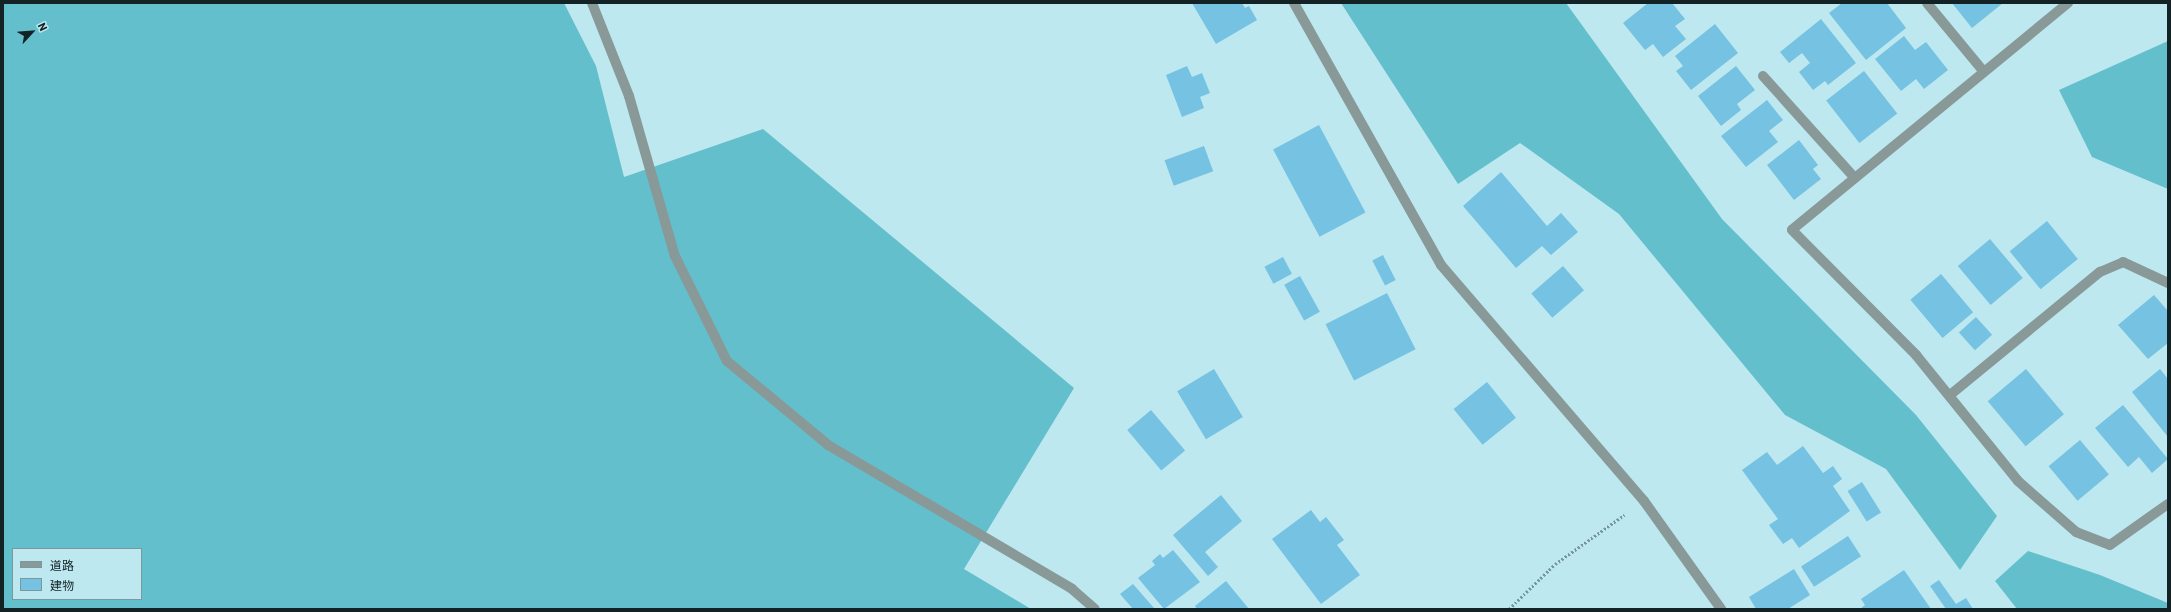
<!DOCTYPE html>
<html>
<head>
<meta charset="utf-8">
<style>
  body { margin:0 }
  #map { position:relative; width:2171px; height:612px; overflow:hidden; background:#bde8ef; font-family:Barlow,"Noto Sans JP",sans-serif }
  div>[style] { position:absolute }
  .forest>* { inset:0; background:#64bfcd }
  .building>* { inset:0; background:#75c2e2; transform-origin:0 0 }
  .path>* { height:2.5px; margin-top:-1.25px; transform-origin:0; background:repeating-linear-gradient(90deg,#76969b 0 2px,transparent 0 4px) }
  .minor>* { height:10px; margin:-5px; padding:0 5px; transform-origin:5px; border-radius:5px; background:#889998 }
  span { translate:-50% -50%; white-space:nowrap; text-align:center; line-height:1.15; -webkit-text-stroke:3px #bde8ef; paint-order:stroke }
  .frame { position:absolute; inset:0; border:4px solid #122225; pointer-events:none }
  .legend { position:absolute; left:12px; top:548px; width:130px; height:52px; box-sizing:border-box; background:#bde8ef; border:1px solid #79999e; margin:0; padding:5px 7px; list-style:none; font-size:12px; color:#122225 }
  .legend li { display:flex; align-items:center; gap:8px; height:20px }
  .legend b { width:20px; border:1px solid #79999e }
  .north { position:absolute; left:12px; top:12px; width:40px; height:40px; -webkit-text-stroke:3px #bde8ef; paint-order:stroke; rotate:64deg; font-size:11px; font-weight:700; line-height:16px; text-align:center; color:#122225 }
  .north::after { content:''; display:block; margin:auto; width:14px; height:18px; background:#122225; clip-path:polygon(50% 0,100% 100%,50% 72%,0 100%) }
</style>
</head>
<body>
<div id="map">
  <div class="forest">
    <i style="clip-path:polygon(evenodd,3px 3px,564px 3px,596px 66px,624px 177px,763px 129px,1074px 388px,964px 569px,1031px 609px,3px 609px,3px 3px,13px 549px,141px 549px,141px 599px,13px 599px,13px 549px)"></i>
    <i style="clip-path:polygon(1341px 3px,1566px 3px,1722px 219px,1916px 415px,1997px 516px,1960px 570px,1886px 469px,1785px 415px,1619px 214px,1520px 143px,1458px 184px)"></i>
    <i style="clip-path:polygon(2168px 41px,2168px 189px,2092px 157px,2059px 90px)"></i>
    <i style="clip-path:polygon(2028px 551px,2100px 575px,2168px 603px,2168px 609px,2017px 609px,1995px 581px)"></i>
  </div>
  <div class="building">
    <i style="clip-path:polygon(1192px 3px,1242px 3px,1245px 8px,1249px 6px,1257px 20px,1216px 44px)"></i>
    <i style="clip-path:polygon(1648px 3px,1672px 3px,1685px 19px,1675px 26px,1686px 39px,1663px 57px,1653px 44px,1645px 50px,1623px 23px)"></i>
    <i style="clip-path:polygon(1842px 3px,1887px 3px,1906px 28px,1866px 60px,1829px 13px)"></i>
    <i style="clip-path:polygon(1952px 3px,2003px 3px,1972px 28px)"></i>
    <i style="clip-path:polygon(1821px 19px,1856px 63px,1828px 85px,1825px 81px,1813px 90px,1799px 72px,1810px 63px,1802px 53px,1789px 63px,1780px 52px)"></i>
    <i style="clip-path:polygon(1715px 24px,1738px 53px,1691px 90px,1676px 71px,1683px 66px,1675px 56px)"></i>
    <i style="clip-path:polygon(1904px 36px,1915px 50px,1926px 42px,1948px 70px,1924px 89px,1916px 79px,1901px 91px,1875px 59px)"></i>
    <i style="clip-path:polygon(1187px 66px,1192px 77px,1202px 73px,1210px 93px,1200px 97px,1204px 108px,1182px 117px,1166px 75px)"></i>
    <i style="clip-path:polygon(1736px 66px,1755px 90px,1737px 104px,1741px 110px,1721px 126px,1698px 96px)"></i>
    <i style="left:1864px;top:71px;width:54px;height:48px;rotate:52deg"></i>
    <i style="clip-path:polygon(1767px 100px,1783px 120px,1769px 131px,1778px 142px,1746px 167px,1721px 136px)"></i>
    <i style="left:1319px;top:125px;width:99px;height:52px;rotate:62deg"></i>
    <i style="clip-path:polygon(1799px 140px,1818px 165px,1813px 169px,1821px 179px,1794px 200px,1767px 165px)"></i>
    <i style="left:1204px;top:146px;width:27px;height:42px;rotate:70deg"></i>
    <i style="clip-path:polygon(1501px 172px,1547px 226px,1561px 213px,1578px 232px,1551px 255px,1542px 246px,1516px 268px,1463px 206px)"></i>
    <i style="left:2047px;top:221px;width:49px;height:48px;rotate:51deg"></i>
    <i style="left:1990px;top:239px;width:51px;height:42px;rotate:50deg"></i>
    <i style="left:1383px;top:255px;width:28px;height:12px;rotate:63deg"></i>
    <i style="left:1283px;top:257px;width:19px;height:21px;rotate:62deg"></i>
    <i style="left:1563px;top:266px;width:32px;height:42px;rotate:49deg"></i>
    <i style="left:1941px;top:274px;width:50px;height:40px;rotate:50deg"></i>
    <i style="left:1300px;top:276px;width:41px;height:18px;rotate:61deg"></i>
    <i style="left:1387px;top:293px;width:63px;height:69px;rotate:63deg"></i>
    <i style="clip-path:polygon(2154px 295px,2168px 311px,2168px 343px,2148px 359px,2118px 325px)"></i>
    <i style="left:1976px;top:317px;width:24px;height:23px;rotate:48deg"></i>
    <i style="left:1214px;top:369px;width:56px;height:43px;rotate:59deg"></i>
    <i style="left:2026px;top:369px;width:59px;height:50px;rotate:50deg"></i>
    <i style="clip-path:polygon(2160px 369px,2168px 379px,2168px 437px,2132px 392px)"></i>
    <i style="left:1487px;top:382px;width:46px;height:43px;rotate:51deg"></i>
    <i style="clip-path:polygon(2123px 405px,2168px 459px,2152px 473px,2139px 457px,2128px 467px,2095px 428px)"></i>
    <i style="left:1151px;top:410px;width:53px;height:31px;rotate:50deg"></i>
    <i style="left:2080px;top:440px;width:45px;height:41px;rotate:50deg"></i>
    <i style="clip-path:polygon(1803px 446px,1823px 473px,1833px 466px,1842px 479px,1833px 486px,1850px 511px,1799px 548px,1792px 538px,1783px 544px,1769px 525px,1778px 519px,1742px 470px,1767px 452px,1777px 465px)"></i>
    <i style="left:1862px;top:482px;width:36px;height:17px;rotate:58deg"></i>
    <i style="clip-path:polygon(1221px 495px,1242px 521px,1205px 552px,1218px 567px,1208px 576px,1173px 535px)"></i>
    <i style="clip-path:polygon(1311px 510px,1320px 522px,1326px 517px,1344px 540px,1337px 545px,1360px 575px,1321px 604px,1272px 539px)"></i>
    <i style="left:1848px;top:536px;width:24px;height:56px;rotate:57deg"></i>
    <i style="clip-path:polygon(1173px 550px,1200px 582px,1164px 609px,1138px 578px,1155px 565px,1152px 561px,1160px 554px,1163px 558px)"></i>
    <i style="clip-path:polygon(1794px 569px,1810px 595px,1788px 609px,1756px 609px,1749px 597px)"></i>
    <i style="clip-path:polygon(1904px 570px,1931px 609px,1860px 609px,1865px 605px,1861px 599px)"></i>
    <i style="clip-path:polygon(1939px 580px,1956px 604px,1966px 598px,1973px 609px,1946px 609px,1930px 586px)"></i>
    <i style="clip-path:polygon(1226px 581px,1249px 609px,1197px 609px,1195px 606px)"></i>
    <i style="clip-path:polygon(1133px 584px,1154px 608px,1152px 609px,1133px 609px,1120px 594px)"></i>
  </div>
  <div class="path">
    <i style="left:1509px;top:609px;width:64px;rotate:-44.4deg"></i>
    <i style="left:1555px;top:564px;width:85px;rotate:-35.4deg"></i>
  </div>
  <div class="minor">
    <i style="left:592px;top:3px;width:100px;rotate:68.3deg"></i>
    <i style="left:629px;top:96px;width:166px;rotate:74deg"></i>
    <i style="left:675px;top:256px;width:117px;rotate:63.7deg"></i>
    <i style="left:727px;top:361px;width:131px;rotate:39.7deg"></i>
    <i style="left:828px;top:445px;width:283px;rotate:30.5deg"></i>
    <i style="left:1072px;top:589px;width:30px;rotate:41deg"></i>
    <i style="left:1294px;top:3px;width:300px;rotate:60.7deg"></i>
    <i style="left:1441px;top:265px;width:311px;rotate:49.3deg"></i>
    <i style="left:1644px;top:501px;width:133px;rotate:54.5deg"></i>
    <i style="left:1927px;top:3px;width:89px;rotate:50.4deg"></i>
    <i style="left:2068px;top:3px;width:357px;rotate:140.6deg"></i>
    <i style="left:1792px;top:230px;width:176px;rotate:45.2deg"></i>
    <i style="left:1916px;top:355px;width:162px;rotate:51deg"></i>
    <i style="left:2018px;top:481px;width:77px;rotate:41.3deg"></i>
    <i style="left:2076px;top:532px;width:36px;rotate:21deg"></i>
    <i style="left:2110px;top:545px;width:71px;rotate:-35.3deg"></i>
    <i style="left:1763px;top:76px;width:137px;rotate:48deg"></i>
    <i style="left:1950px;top:395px;width:194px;rotate:-39.4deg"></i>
    <i style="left:2100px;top:272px;width:25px;rotate:-23deg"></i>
    <i style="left:2123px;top:262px;width:50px;rotate:25deg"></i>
  </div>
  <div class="frame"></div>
  <ul class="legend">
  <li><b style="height:5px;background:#889998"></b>道路</li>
  <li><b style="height:11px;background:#75c2e2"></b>建物</li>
  </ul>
  <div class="north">N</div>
</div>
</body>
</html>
